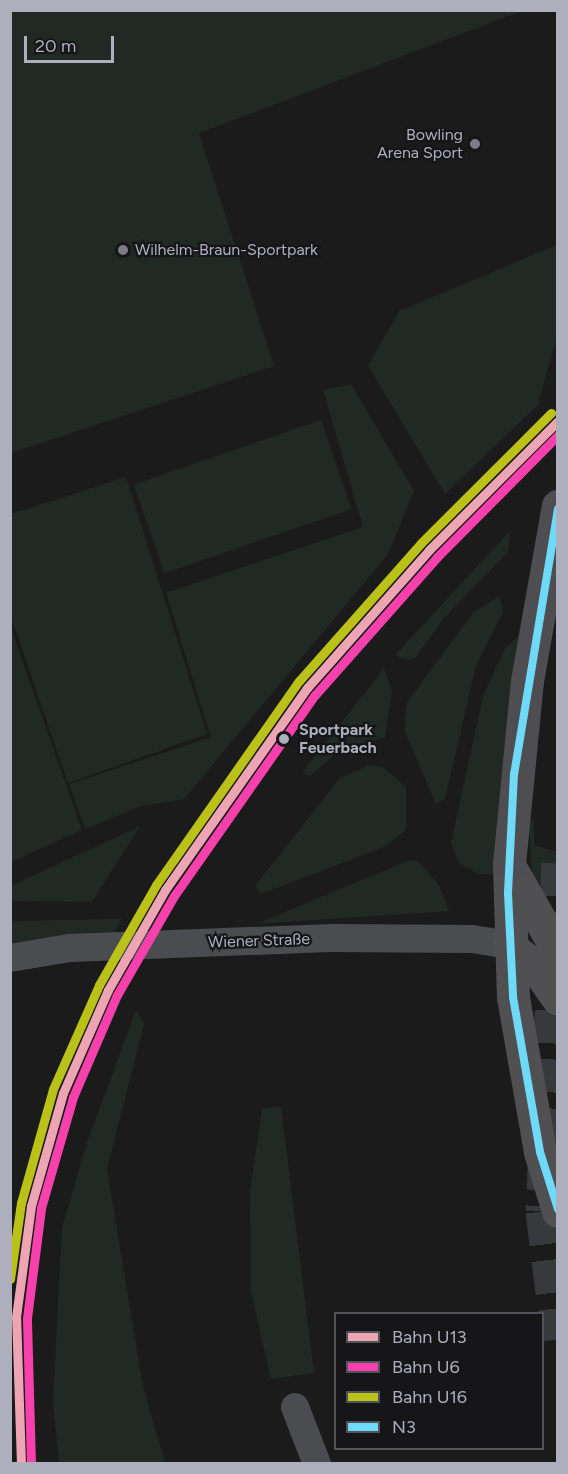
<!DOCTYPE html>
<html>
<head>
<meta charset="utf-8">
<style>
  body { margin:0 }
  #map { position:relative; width:568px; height:1474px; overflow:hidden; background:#1b1b1c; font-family:Figtree,sans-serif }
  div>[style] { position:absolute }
  .green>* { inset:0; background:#212924; transform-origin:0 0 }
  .primary-tunnel>* { height:33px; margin-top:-16.5px; transform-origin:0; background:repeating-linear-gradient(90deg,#38393c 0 33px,transparent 0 49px) }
  .street>* { height:28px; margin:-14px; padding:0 14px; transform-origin:14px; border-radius:14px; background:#4b4c4f }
  .secondary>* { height:33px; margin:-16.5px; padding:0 16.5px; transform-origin:16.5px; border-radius:16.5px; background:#505053 }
  .primary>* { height:33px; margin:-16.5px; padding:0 16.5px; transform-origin:16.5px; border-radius:16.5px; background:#4e4e52 }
  .bus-1>* { height:8px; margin:-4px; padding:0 4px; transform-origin:4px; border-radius:4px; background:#6fdaf8 }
  .rail-1>* { height:9px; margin:-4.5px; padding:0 4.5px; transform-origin:4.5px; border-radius:4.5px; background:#eda5b4 }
  .rail-2>* { height:9px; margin:-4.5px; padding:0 4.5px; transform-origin:4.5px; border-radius:4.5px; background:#f640ac }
  .rail-3>* { height:9px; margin:-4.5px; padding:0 4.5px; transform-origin:4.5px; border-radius:4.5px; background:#bac219 }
  .dots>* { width:16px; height:16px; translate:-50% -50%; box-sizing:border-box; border:3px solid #161518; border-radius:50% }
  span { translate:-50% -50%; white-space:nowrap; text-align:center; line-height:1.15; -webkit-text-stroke:4.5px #161518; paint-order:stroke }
  .poi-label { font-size:16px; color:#adafbc }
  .right { translate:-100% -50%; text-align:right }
  .left { translate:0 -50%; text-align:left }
  .stop-label { font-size:16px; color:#adafbc; font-weight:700 }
  .street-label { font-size:16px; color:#adafbc }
  .frame { position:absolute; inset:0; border:12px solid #adafbc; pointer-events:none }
  .legend { position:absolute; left:334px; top:1312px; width:210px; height:138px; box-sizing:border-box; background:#161518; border:2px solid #52535a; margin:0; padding:8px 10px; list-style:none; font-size:18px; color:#adafbc }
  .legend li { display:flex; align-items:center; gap:12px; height:30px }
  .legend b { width:30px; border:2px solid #52535a }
  .scale { position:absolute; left:24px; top:36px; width:90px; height:27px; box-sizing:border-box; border:3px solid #adafbc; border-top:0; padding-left:8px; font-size:18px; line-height:21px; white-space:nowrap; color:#adafbc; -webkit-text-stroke:4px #161518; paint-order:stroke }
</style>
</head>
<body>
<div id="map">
  <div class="green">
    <i style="clip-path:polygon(10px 11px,11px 10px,522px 11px,199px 133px,274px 366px,11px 453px)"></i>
    <i style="clip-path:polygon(557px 245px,557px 336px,538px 405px,445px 494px,368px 366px,399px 311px)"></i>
    <i style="clip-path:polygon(351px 384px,414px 491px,388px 554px,184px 799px,141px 806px,85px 829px,69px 784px,211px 737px,166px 593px,363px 527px,323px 390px)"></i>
    <i style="left:321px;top:420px;width:94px;height:198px;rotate:71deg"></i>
    <i style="clip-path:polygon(126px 477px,207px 734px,68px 783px,11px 617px,11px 514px)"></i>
    <i style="clip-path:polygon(510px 531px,508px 552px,444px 618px,416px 657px,408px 661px,395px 655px)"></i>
    <i style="clip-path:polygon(499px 596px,503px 612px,476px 666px,445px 799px,436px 804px,404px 730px,407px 702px,474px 612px)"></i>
    <i style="clip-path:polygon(11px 628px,82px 830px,11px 862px)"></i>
    <i style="clip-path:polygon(521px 634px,495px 874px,479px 874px,460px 864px,451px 843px,483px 696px,505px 648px)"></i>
    <i style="clip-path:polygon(384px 668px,392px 691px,385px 737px,335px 754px,310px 776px,302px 773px)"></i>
    <i style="clip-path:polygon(369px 765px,384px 768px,406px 787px,406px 830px,384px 847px,261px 894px,255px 886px,340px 778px)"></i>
    <i style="clip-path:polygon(534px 820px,534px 845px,557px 852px,557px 886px,535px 884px,532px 874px,529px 821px)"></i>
    <i style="clip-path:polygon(140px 826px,92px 902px,11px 901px,11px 886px)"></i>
    <i style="clip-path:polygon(410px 860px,419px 862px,439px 885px,449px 911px,256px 924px)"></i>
    <i style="clip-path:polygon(122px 919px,112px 937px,11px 951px,10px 921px)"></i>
    <i style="clip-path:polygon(136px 1010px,144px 1024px,107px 1169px,143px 1386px,165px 1463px,59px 1463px,53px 1401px,62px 1228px,86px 1145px)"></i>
    <i style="clip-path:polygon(281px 1106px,314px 1373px,271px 1379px,251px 1291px,250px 1191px,262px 1109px)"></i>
  </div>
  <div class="primary-tunnel">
    <i style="left:558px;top:863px;width:348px;rotate:92.6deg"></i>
    <i style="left:542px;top:1211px;width:129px;rotate:82.9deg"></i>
  </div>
  <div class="street">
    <i style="left:10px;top:958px;width:61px;rotate:-9.5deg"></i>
    <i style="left:70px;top:948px;width:264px;rotate:-2.2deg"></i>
    <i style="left:334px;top:938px;width:138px;rotate:0.4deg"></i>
    <i style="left:472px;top:939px;width:36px;rotate:9deg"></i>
    <i style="left:295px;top:1407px;width:61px;rotate:68.9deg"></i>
  </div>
  <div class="secondary">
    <i style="left:509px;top:864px;width:133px;rotate:88.3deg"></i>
    <i style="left:513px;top:997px;width:157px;rotate:80.1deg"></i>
    <i style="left:540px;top:1152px;width:62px;rotate:73deg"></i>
    <i style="left:511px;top:869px;width:95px;rotate:60.2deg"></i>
    <i style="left:508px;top:945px;width:34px;rotate:38deg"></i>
    <i style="left:535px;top:966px;width:40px;rotate:55.1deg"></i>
  </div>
  <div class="primary">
    <i style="left:509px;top:864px;width:184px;rotate:-84.4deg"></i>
    <i style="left:527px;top:681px;width:178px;rotate:-80deg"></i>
  </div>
  <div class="bus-1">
    <i style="left:558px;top:509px;width:269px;rotate:99.4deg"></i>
    <i style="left:514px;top:774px;width:119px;rotate:92.9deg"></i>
    <i style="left:508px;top:893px;width:104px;rotate:87.2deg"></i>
    <i style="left:513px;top:997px;width:157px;rotate:80.1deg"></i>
    <i style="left:540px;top:1152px;width:60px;rotate:72.5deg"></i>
  </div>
  <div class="rail-1">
    <i style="left:21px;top:1464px;width:147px;rotate:-91.9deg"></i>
    <i style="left:16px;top:1317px;width:112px;rotate:-82.3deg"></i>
    <i style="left:31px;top:1206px;width:117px;rotate:-74.2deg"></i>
    <i style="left:63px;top:1093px;width:112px;rotate:-66.4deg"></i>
    <i style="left:108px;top:990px;width:115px;rotate:-60.3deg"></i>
    <i style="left:165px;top:890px;width:247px;rotate:-54.9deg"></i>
    <i style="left:307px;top:688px;width:184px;rotate:-48.5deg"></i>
    <i style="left:429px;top:550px;width:182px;rotate:-45deg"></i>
  </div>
  <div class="rail-2">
    <i style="left:31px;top:1464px;width:146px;rotate:-91.6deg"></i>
    <i style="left:27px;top:1318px;width:111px;rotate:-82.7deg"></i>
    <i style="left:41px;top:1208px;width:116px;rotate:-73.9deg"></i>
    <i style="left:73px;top:1097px;width:111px;rotate:-66.7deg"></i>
    <i style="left:117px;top:995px;width:114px;rotate:-60.1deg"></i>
    <i style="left:174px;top:896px;width:246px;rotate:-55deg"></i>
    <i style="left:315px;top:695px;width:184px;rotate:-48.5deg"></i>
    <i style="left:437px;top:557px;width:172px;rotate:-45.2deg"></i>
  </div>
  <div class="rail-3">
    <i style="left:10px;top:1279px;width:77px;rotate:-81.8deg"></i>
    <i style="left:21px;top:1203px;width:118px;rotate:-74.3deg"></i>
    <i style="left:53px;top:1089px;width:114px;rotate:-66.1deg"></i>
    <i style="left:99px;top:985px;width:115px;rotate:-60.3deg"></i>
    <i style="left:156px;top:885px;width:249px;rotate:-55deg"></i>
    <i style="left:299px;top:681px;width:184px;rotate:-48.5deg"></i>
    <i style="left:421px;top:543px;width:184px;rotate:-45deg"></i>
  </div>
  <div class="dots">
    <i style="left:475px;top:144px;background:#7a7b84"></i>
    <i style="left:123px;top:250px;background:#7a7b84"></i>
    <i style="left:284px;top:739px;background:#adafbc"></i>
  </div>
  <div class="poi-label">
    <span class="right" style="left:463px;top:144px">Bowling<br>Arena Sport</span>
    <span class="left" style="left:135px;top:250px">Wilhelm-Braun-Sportpark</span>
  </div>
  <div class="stop-label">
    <span class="left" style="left:299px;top:739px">Sportpark<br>Feuerbach</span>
  </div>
  <div class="street-label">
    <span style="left:259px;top:941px;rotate:-2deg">Wiener Straße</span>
  </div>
  <div class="frame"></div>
  <ul class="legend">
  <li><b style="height:8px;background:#eda5b4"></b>Bahn U13</li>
  <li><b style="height:8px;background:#f640ac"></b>Bahn U6</li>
  <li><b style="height:8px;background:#bac219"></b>Bahn U16</li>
  <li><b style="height:8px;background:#6fdaf8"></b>N3</li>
  </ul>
  <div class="scale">20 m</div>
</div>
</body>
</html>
